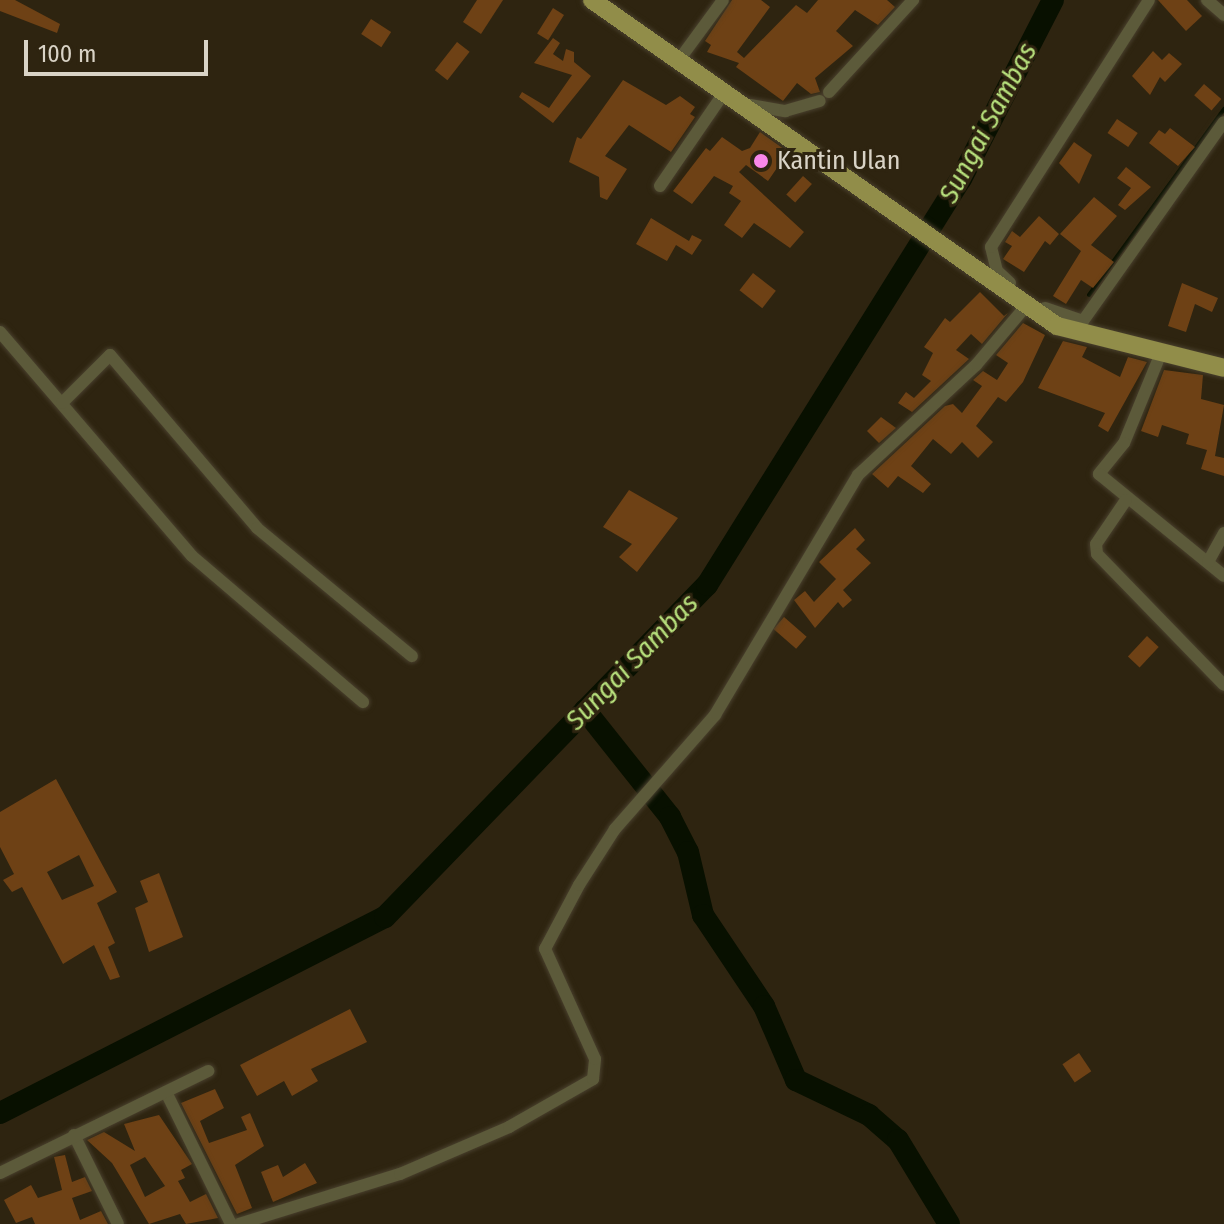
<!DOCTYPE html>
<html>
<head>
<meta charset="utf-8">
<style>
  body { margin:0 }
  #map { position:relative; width:1224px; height:1224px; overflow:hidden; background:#2e2410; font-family:"Fira Sans Condensed",sans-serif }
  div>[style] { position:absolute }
  .stream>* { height:4px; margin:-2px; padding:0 2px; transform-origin:2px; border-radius:2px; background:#081000 }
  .river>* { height:22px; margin:-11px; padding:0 11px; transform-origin:11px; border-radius:11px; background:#081000 }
  .building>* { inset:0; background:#6e4115; transform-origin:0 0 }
  .roads { filter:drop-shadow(0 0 2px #49402d) drop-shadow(0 0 2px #49402d) }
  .minor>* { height:12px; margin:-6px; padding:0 6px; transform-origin:6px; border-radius:6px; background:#5c5a3a }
  .primary>* { height:18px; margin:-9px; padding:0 9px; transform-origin:9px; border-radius:9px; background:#918d49 }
  .dots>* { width:22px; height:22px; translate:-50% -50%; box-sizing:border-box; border:4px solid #2e2410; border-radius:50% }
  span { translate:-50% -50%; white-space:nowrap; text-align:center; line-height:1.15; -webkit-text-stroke:6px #2e2410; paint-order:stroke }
  .poi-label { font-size:26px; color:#d9d3c6 }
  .left { translate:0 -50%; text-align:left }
  .water-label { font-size:28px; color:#b7e07c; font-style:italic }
  .scale { position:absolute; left:24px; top:40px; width:184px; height:36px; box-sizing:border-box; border:4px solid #d9d3c6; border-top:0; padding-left:10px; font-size:24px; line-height:28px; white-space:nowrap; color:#d9d3c6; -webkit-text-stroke:6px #2e2410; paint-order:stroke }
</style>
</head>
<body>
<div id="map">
  <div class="stream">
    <i style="left:1089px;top:295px;width:230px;rotate:-54deg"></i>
  </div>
  <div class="river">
    <i style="left:585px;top:710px;width:137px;rotate:51.5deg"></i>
    <i style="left:670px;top:817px;width:39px;rotate:63deg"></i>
    <i style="left:688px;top:852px;width:65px;rotate:76.6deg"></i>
    <i style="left:703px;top:915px;width:110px;rotate:56.2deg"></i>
    <i style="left:764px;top:1006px;width:81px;rotate:66.6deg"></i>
    <i style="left:796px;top:1080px;width:81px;rotate:25.6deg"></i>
    <i style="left:869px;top:1115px;width:38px;rotate:41deg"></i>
    <i style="left:898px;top:1140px;width:98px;rotate:58.7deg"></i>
    <i style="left:0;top:1113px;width:432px;rotate:-27deg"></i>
    <i style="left:385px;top:917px;width:463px;rotate:-45.9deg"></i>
    <i style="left:707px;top:585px;width:479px;rotate:-58deg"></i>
    <i style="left:961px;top:179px;width:201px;rotate:-62.8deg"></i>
  </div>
  <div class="building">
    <i style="clip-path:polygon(0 0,15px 0,60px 24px,57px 33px,0 11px)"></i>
    <i style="clip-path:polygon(477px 0,503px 0,481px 34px,463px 22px)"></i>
    <i style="clip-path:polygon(732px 0,761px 0,770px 7px,737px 52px,744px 58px,796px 5px,807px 13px,818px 0,887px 0,895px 7px,878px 25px,855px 10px,836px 31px,853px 46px,815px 78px,820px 92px,811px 94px,797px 83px,783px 101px,736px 67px,739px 63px,707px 52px,711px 45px,705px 41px)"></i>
    <i style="clip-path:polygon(1158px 0,1187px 0,1202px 16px,1186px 31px)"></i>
    <i style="left:553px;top:8px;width:13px;height:30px;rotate:32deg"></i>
    <i style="left:371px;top:19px;width:24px;height:18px;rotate:33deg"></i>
    <i style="clip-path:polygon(553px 38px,560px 43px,553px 54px,563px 61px,566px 49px,574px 52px,574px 62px,591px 76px,553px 123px,519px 97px,522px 92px,549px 108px,572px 75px,534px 63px)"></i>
    <i style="left:457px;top:42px;width:16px;height:36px;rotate:38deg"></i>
    <i style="clip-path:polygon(1153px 51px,1162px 60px,1169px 53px,1182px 64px,1165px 82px,1160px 77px,1150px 95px,1132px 76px)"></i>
    <i style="clip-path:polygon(623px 80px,666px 105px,680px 96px,695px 107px,690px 114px,695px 117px,671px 152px,629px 125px,605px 156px,627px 169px,607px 200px,600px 197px,599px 177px,569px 162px,577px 137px,581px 139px)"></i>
    <i style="left:1204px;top:84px;width:23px;height:15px;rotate:41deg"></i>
    <i style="left:1117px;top:119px;width:25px;height:17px;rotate:34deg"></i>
    <i style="clip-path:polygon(1170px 128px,1195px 147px,1178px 166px,1149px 143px,1159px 130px,1165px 134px)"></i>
    <i style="clip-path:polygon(760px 132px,788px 152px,768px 181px,746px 165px,739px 172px,804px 232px,790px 248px,754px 223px,742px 238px,724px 225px,741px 201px,729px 193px,733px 186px,714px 176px,692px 204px,673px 191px,706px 148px,710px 151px,722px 137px,742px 151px,750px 148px)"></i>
    <i style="clip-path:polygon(1074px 142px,1092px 155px,1079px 184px,1059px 163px)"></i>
    <i style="clip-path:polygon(1126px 167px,1151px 187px,1125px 210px,1118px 205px,1131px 188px,1117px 178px)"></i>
    <i style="left:803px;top:176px;width:12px;height:25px;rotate:42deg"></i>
    <i style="clip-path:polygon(1094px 197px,1117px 216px,1091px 245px,1114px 262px,1093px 288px,1081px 280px,1066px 304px,1053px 296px,1081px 251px,1060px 234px)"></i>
    <i style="clip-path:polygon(1039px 216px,1059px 234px,1050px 245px,1045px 241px,1024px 272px,1003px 259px,1012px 246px,1005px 242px,1012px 231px,1020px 237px)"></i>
    <i style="clip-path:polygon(651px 218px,689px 241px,692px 235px,702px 240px,692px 255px,676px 245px,667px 261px,636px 244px)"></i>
    <i style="left:753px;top:273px;width:29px;height:22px;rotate:38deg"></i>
    <i style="clip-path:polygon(1182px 283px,1218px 298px,1212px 312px,1195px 304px,1186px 332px,1168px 326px)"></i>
    <i style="clip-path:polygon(980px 292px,1004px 316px,1008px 313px,982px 344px,971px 334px,956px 350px,969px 359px,912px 412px,898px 403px,906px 392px,914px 398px,931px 381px,922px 375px,933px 353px,924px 347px,945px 318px,950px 322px)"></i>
    <i style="clip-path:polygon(1023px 323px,1045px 335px,1023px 382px,1006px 402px,998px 397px,976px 426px,993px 442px,978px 458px,962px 442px,951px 454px,933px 439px,911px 466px,931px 484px,923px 493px,898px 476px,888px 488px,872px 474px,945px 406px,953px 404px,962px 413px,982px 386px,973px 380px,983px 371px,997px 380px,1008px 363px,996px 355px)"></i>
    <i style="clip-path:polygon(1063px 341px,1087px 347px,1082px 357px,1120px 377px,1128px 357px,1147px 362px,1108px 432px,1098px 426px,1105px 413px,1038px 388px)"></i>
    <i style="clip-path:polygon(1164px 370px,1203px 375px,1201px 399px,1224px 405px,1215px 456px,1224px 458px,1224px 476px,1201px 469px,1207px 450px,1186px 444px,1189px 434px,1162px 425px,1158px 437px,1141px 431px)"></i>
    <i style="clip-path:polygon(881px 417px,896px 428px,879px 443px,867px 431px)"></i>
    <i style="clip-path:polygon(629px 490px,678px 518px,637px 572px,619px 557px,632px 544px,603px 527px)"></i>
    <i style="clip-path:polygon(855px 528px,865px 540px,856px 549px,871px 563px,843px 590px,852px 600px,843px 608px,838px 602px,815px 628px,794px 600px,805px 591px,814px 602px,836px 579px,819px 562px)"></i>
    <i style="left:784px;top:617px;width:30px;height:16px;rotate:41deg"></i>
    <i style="left:1147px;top:636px;width:16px;height:28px;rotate:43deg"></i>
    <i style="clip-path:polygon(evenodd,56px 779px,117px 892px,97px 903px,115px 943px,108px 947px,120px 977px,110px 980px,94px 945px,63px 964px,22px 887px,12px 892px,3px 880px,14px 874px,0 847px,0 812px,56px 779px,79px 855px,94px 886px,62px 900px,47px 872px,79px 855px)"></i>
    <i style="clip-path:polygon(159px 873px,183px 937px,149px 952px,135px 908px,148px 902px,140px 881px)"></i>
    <i style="clip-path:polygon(350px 1009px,367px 1042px,311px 1069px,318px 1081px,292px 1096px,284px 1081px,257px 1096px,240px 1065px)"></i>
    <i style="left:1079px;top:1053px;width:22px;height:20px;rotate:56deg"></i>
    <i style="clip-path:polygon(215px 1089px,224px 1108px,200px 1121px,209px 1143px,247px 1130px,241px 1117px,250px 1113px,264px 1146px,235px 1165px,252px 1208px,237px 1214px,181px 1103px)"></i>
    <i style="clip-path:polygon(evenodd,159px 1115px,192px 1164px,181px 1170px,185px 1178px,178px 1181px,190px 1202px,206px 1194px,218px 1218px,186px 1224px,180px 1214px,149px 1224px,112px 1163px,87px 1140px,104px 1132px,135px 1151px,124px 1124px,159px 1115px,145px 1157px,165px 1186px,145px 1197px,130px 1165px,145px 1157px)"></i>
    <i style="clip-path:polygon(65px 1155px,72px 1182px,85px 1177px,92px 1191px,72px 1198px,80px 1220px,101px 1211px,108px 1224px,35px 1224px,32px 1217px,16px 1223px,4px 1200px,31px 1185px,38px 1198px,62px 1190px,54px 1157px)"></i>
    <i style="clip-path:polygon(305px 1163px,317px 1183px,273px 1202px,261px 1172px,278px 1165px,283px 1177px)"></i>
  </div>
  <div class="roads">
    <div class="minor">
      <i style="left:1207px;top:0;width:23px;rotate:41deg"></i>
      <i style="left:679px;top:60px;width:74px;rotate:-53.7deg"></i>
      <i style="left:829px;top:92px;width:125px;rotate:-47.6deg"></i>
      <i style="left:750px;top:105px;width:36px;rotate:10deg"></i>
      <i style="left:785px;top:111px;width:36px;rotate:-16deg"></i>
      <i style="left:660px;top:186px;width:113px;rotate:-55.5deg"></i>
      <i style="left:1010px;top:283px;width:18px;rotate:-137deg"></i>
      <i style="left:997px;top:271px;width:25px;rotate:-104deg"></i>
      <i style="left:991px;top:247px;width:293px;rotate:-57.4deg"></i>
      <i style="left:1045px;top:308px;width:40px;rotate:18.9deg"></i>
      <i style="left:1078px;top:328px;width:252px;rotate:-54.7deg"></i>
      <i style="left:0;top:332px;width:295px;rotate:49.4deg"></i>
      <i style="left:192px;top:556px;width:225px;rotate:40.5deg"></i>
      <i style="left:1161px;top:353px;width:97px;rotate:112.3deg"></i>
      <i style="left:1124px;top:443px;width:40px;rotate:129deg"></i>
      <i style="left:1099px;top:474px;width:161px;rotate:39.2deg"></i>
      <i style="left:62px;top:403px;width:68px;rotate:-45deg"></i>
      <i style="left:110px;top:355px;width:227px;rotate:49.6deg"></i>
      <i style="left:257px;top:528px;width:201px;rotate:39.6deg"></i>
      <i style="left:1126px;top:500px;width:53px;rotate:124.3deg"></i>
      <i style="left:1096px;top:544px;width:10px;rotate:84deg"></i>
      <i style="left:1097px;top:554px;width:182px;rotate:45.9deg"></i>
      <i style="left:1208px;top:562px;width:33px;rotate:-61deg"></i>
      <i style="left:166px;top:1092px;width:147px;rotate:63.8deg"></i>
      <i style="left:74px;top:1135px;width:99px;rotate:63.7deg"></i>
      <i style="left:0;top:1173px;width:232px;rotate:-26.1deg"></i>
      <i style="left:239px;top:1224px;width:169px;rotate:-17.3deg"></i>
      <i style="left:400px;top:1174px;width:119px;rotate:-23.3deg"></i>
      <i style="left:509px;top:1127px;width:97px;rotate:-29.7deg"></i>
      <i style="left:593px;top:1079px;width:20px;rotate:-84deg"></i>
      <i style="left:595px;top:1059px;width:121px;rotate:-114.4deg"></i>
      <i style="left:545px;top:949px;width:72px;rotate:-62deg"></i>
      <i style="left:579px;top:885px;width:67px;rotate:-57.3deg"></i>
      <i style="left:615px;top:829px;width:152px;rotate:-48.7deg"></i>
      <i style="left:715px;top:715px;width:279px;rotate:-59.2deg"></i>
      <i style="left:858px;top:475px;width:161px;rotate:-43deg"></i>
      <i style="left:976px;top:365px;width:77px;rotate:-49.7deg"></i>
    </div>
    <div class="primary">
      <i style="left:592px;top:0;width:568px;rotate:35.03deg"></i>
      <i style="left:1057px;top:326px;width:172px;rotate:14.1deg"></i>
    </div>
  </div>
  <div class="dots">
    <i style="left:761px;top:161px;background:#f987e8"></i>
  </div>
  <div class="poi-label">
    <span class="left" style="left:777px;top:161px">Kantin Ulan</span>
  </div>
  <div class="water-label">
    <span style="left:988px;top:123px;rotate:-62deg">Sungai Sambas</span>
    <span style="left:632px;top:662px;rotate:-46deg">Sungai Sambas</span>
  </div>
  <div class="scale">100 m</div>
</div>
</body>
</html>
